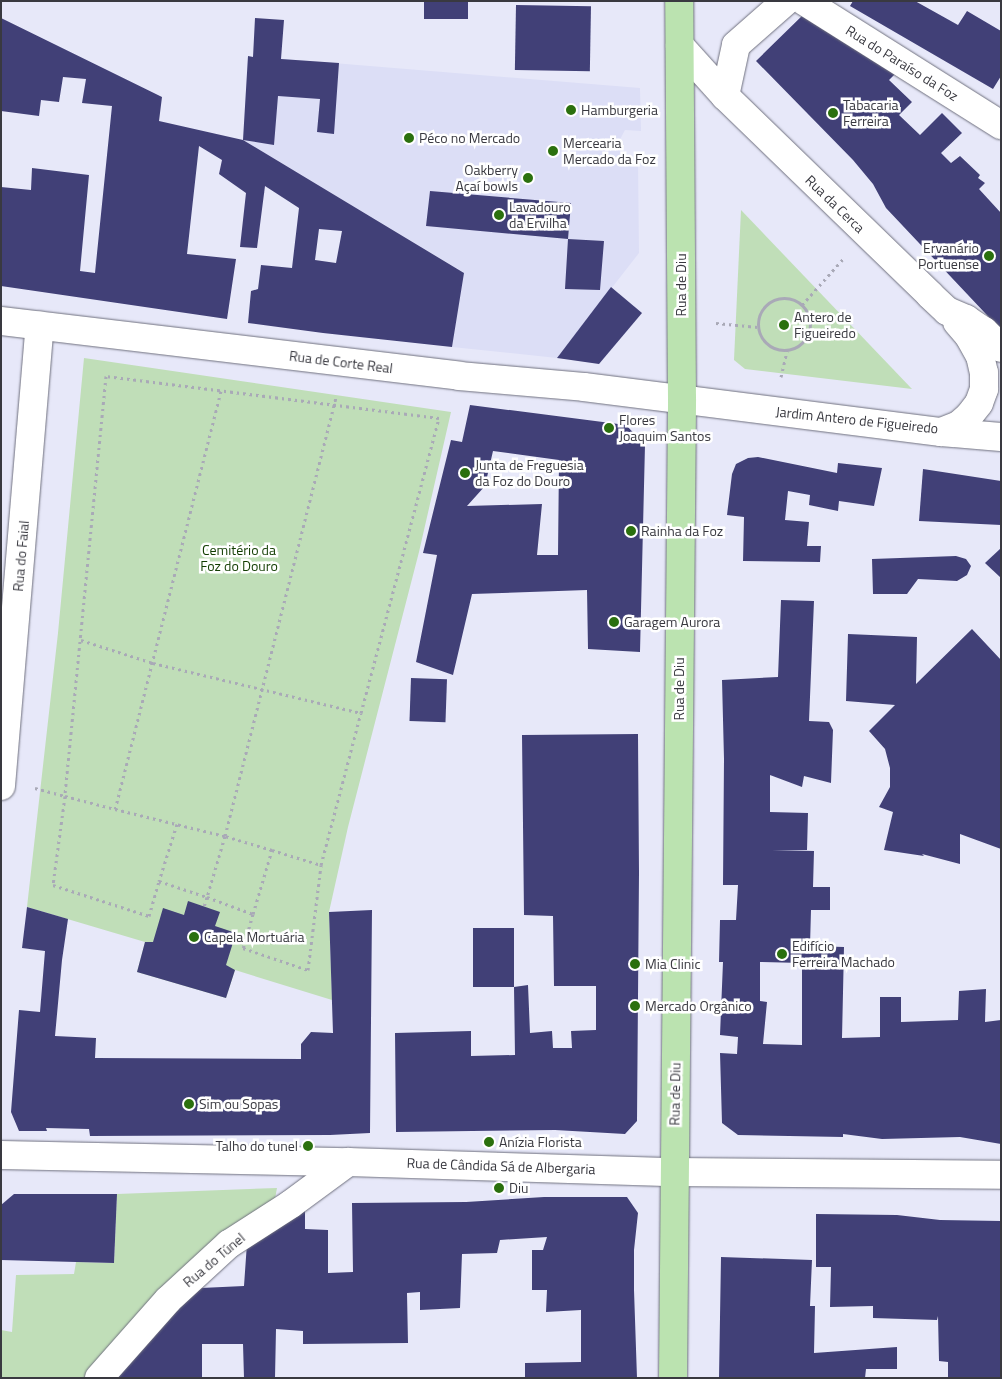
<!DOCTYPE html>
<html>
<head>
<meta charset="utf-8">
<style>
  body { margin:0 }
  #map { position:relative; width:1002px; height:1379px; overflow:hidden; background:#e7e8f9; font-family:"Titillium Web",sans-serif }
  div>[style] { position:absolute }
  .built>* { inset:0; background:#dcdef6 }
  .green>* { inset:0; background:#c0deb8 }
  .building>* { inset:0; background:#414077; transform-origin:0 0 }
  .path>* { height:3px; margin-top:-1.5px; transform-origin:0; background:repeating-linear-gradient(90deg,#a9a9b7 0 2.5px,transparent 0 6.5px) }
  .path>.ring { margin:-1.5px; padding:0; box-sizing:content-box; background:none; border:3px solid #a9a9b7; border-radius:50% }
  .roads { filter:drop-shadow(0 0 1px #6f707e) drop-shadow(0 0 1px #6f707e) }
  .minor>* { height:28px; margin:-14px; padding:0 14px; transform-origin:14px; border-radius:14px; background:#fff }
  .major>* { height:28px; margin:-14px; padding:0 14px; transform-origin:14px; border-radius:14px; background:#bbe3b0 }
  .dots>* { width:14px; height:14px; translate:-50% -50%; box-sizing:border-box; border:2px solid #fff; border-radius:50% }
  span { translate:-50% -50%; white-space:nowrap; text-align:center; line-height:1.15; -webkit-text-stroke:5px #fff; paint-order:stroke }
  .street-label { font-size:14px; color:#393940 }
  .poi-label { font-size:14px; color:#393940 }
  .left { translate:0 -50%; text-align:left }
  .right { translate:-100% -50%; text-align:right }
  .park-label { font-size:14px; color:#113c01 }
  .frame { position:absolute; inset:0; border:2px solid #393940; pointer-events:none }
</style>
</head>
<body>
<div id="map">
  <div class="built">
    <i style="clip-path:polygon(248px 56px,640px 88px,641px 131px,625px 130px,617px 145px,625px 161px,638px 162px,639px 253px,557px 358px,452px 347px,463px 272px,243px 140px)"></i>
  </div>
  <div class="green">
    <i style="clip-path:polygon(741px 210px,912px 389px,745px 369px,734px 360px)"></i>
    <i style="clip-path:polygon(84px 358px,451px 412px,419px 552px,348px 827px,329px 912px,332px 1000px,235px 970px,226px 998px,137px 972px,145px 942px,27px 907px,58px 633px)"></i>
    <i style="clip-path:polygon(277px 1188px,272px 1215px,99px 1378px,1px 1378px,1px 1330px,12px 1332px,16px 1275px,74px 1274px,76px 1262px,114px 1263px,117px 1194px)"></i>
  </div>
  <div class="building">
    <i style="left:424px;top:1px;width:44px;height:18px"></i>
    <i style="clip-path:polygon(853px 1px,915px 1px,958px 25px,967px 11px,1001px 31px,1001px 76px,993px 89px,850px 6px)"></i>
    <i style="left:516px;top:5px;width:75px;height:65px;rotate:1deg"></i>
    <i style="clip-path:polygon(806px 12px,901px 68px,889px 80px,912px 102px,899px 115px,920px 135px,942px 113px,962px 133px,941px 153px,951px 163px,960px 156px,980px 175px,978px 178px,985px 183px,979px 189px,1001px 213px,1001px 330px,886px 208px,873px 184px,853px 160px,756px 61px)"></i>
    <i style="clip-path:polygon(evenodd,1px 18px,162px 97px,159px 121px,243px 140px,248px 56px,253px 57px,255px 18px,284px 20px,281px 59px,339px 63px,334px 134px,317px 132px,320px 99px,278px 96px,274px 145px,243px 140px,464px 273px,452px 347px,323px 333px,248px 323px,251px 291px,258px 289px,261px 265px,292px 268px,299px 208px,265px 186px,257px 248px,240px 247px,246px 193px,219px 174px,222px 160px,199px 146px,187px 254px,236px 259px,227px 319px,1px 286px,1px 187px,31px 190px,32px 168px,89px 175px,80px 271px,95px 273px,112px 106px,82px 103px,86px 79px,63px 77px,59px 102px,41px 100px,39px 116px,1px 111px,1px 18px,319px 229px,342px 231px,336px 263px,315px 260px,319px 229px)"></i>
    <i style="clip-path:polygon(430px 191px,571px 203px,568px 239px,604px 241px,600px 290px,565px 289px,568px 239px,426px 226px)"></i>
    <i style="clip-path:polygon(611px 287px,642px 313px,599px 364px,557px 358px)"></i>
    <i style="clip-path:polygon(evenodd,470px 405px,626px 425px,645px 445px,640px 652px,588px 649px,587px 590px,472px 594px,453px 675px,416px 662px,437px 555px,423px 553px,451px 440px,462px 442px,470px 405px,493px 451px,559px 460px,558px 555px,537px 555px,542px 504px,467px 506px,485px 486px,493px 451px)"></i>
    <i style="clip-path:polygon(758px 457px,837px 473px,838px 463px,882px 468px,874px 506px,839px 501px,838px 511px,809px 505px,810px 495px,788px 491px,785px 520px,809px 522px,807px 546px,821px 546px,820px 562px,743px 561px,744px 517px,727px 515px,732px 474px,736px 464px,748px 458px)"></i>
    <i style="clip-path:polygon(923px 469px,1001px 481px,1001px 525px,919px 521px)"></i>
    <i style="clip-path:polygon(1001px 548px,1001px 578px,985px 563px)"></i>
    <i style="clip-path:polygon(956px 556px,966px 559px,971px 566px,967px 575px,957px 581px,918px 579px,907px 594px,873px 594px,872px 559px)"></i>
    <i style="clip-path:polygon(evenodd,781px 600px,814px 601px,809px 721px,829px 722px,833px 730px,831px 783px,804px 776px,802px 787px,770px 775px,770px 812px,808px 813px,807px 850px,772px 850px,814px 851px,813px 887px,830px 887px,830px 910px,811px 910px,810px 946px,844px 947px,842px 1038px,880px 1037px,880px 997px,901px 997px,901px 1022px,958px 1020px,959px 991px,986px 989px,985px 1022px,1001px 1020px,1001px 1144px,960px 1137px,882px 1139px,843px 1134px,843px 1137px,738px 1135px,722px 1123px,720px 1053px,737px 1054px,738px 1037px,720px 1035px,723px 962px,719px 962px,720px 920px,736px 920px,738px 885px,723px 885px,724px 759px,722px 680px,778px 677px,781px 600px,760px 962px,802px 963px,802px 1045px,763px 1044px,767px 1002px,760px 1001px,760px 962px)"></i>
    <i style="clip-path:polygon(972px 629px,1001px 660px,1001px 849px,960px 834px,960px 864px,922px 854px,924px 856px,884px 850px,893px 812px,879px 807px,890px 787px,890px 768px,885px 749px,869px 731px,895px 705px,846px 701px,848px 634px,917px 637px,916px 684px)"></i>
    <i style="left:411px;top:678px;width:36px;height:43px;rotate:2deg"></i>
    <i style="clip-path:polygon(638px 734px,639px 873px,637px 1121px,625px 1134px,555px 1130px,396px 1132px,395px 1033px,471px 1031px,471px 1056px,515px 1055px,514px 987px,473px 987px,473px 928px,514px 928px,514px 987px,528px 985px,530px 1033px,552px 1031px,553px 1048px,572px 1048px,571px 1031px,596px 1030px,596px 986px,554px 986px,553px 916px,524px 915px,522px 735px)"></i>
    <i style="clip-path:polygon(188px 901px,220px 912px,215px 926px,236px 933px,226px 965px,235px 970px,226px 998px,137px 972px,145px 942px,153px 942px,163px 908px,184px 915px)"></i>
    <i style="clip-path:polygon(27px 907px,68px 919px,62px 960px,55px 1036px,96px 1038px,95px 1058px,301px 1059px,301px 1044px,311px 1032px,333px 1033px,329px 912px,372px 910px,370px 1133px,330px 1135px,90px 1136px,89px 1129px,46px 1128px,47px 1131px,19px 1131px,11px 1112px,19px 1010px,40px 1012px,45px 951px,22px 948px)"></i>
    <i style="clip-path:polygon(14px 1194px,117px 1194px,114px 1263px,1px 1260px,1px 1205px)"></i>
    <i style="clip-path:polygon(544px 1197px,627px 1197px,638px 1213px,634px 1250px,634px 1290px,637px 1378px,525px 1378px,525px 1363px,581px 1362px,581px 1310px,546px 1312px,547px 1290px,532px 1290px,532px 1250px,543px 1250px,547px 1237px,500px 1240px,497px 1253px,462px 1254px,460px 1308px,420px 1310px,420px 1292px,407px 1293px,408px 1343px,303px 1344px,303px 1331px,276px 1329px,275px 1378px,244px 1378px,243px 1344px,202px 1344px,202px 1378px,114px 1378px,201px 1279px,201px 1288px,244px 1286px,247px 1243px,305px 1210px,305px 1229px,328px 1230px,328px 1273px,353px 1272px,352px 1203px,466px 1202px)"></i>
    <i style="clip-path:polygon(816px 1214px,897px 1215px,940px 1220px,1001px 1221px,1001px 1378px,948px 1378px,948px 1362px,939px 1361px,938px 1316px,937px 1320px,873px 1318px,873px 1306px,830px 1307px,831px 1267px,816px 1267px)"></i>
    <i style="clip-path:polygon(721px 1257px,812px 1260px,810px 1306px,815px 1306px,814px 1353px,897px 1347px,897px 1369px,866px 1369px,865px 1378px,719px 1378px)"></i>
  </div>
  <div class="path">
    <i class="ring" style="left:758px;top:298px;width:49px;height:49px"></i>
    <i style="left:802px;top:305px;width:62px;rotate:-48.3deg"></i>
    <i style="left:716px;top:323px;width:42px;rotate:5.4deg"></i>
    <i style="left:781px;top:377px;width:28px;rotate:-77deg"></i>
    <i style="left:221px;top:391px;width:431px;rotate:104.2deg"></i>
    <i style="left:115px;top:809px;width:113px;rotate:13.8deg"></i>
    <i style="left:225px;top:836px;width:454px;rotate:-75.8deg"></i>
    <i style="left:81px;top:640px;width:76px;rotate:17.7deg"></i>
    <i style="left:153px;top:663px;width:214px;rotate:13.5deg"></i>
    <i style="left:361px;top:713px;width:305px;rotate:-75.2deg"></i>
    <i style="left:439px;top:418px;width:336px;rotate:-172.8deg"></i>
    <i style="left:106px;top:376px;width:422px;rotate:95.6deg"></i>
    <i style="left:65px;top:796px;width:52px;rotate:14.6deg"></i>
    <i style="left:35px;top:788px;width:31px;rotate:15deg"></i>
    <i style="left:65px;top:796px;width:90px;rotate:97.7deg"></i>
    <i style="left:53px;top:885px;width:101px;rotate:17.9deg"></i>
    <i style="left:149px;top:916px;width:36px;rotate:-74deg"></i>
    <i style="left:177px;top:824px;width:60px;rotate:107.5deg"></i>
    <i style="left:159px;top:881px;width:51px;rotate:18.4deg"></i>
    <i style="left:207px;top:897px;width:49px;rotate:20.3deg"></i>
    <i style="left:253px;top:914px;width:67px;rotate:-73.5deg"></i>
    <i style="left:272px;top:850px;width:49px;rotate:-163.4deg"></i>
    <i style="left:225px;top:836px;width:64px;rotate:106.4deg"></i>
    <i style="left:207px;top:897px;width:10px;rotate:107deg"></i>
    <i style="left:272px;top:850px;width:51px;rotate:17deg"></i>
    <i style="left:253px;top:914px;width:35px;rotate:106deg"></i>
    <i style="left:243px;top:948px;width:69px;rotate:18.7deg"></i>
    <i style="left:308px;top:970px;width:106px;rotate:-82.9deg"></i>
    <i style="left:321px;top:865px;width:157px;rotate:-75.3deg"></i>
  </div>
  <div class="roads">
    <div class="minor">
      <i style="left:804px;top:1px;width:233px;rotate:32.2deg"></i>
      <i style="left:680px;top:46px;width:67px;rotate:48deg"></i>
      <i style="left:725px;top:96px;width:286px;rotate:44.1deg"></i>
      <i style="left:930px;top:295px;width:23px;rotate:43deg"></i>
      <i style="left:947px;top:311px;width:21px;rotate:23deg"></i>
      <i style="left:966px;top:319px;width:22px;rotate:34deg"></i>
      <i style="left:984px;top:331px;width:24px;rotate:45deg"></i>
      <i style="left:725px;top:96px;width:52px;rotate:-77.8deg"></i>
      <i style="left:736px;top:45px;width:67px;rotate:-41.3deg"></i>
      <i style="left:1px;top:321px;width:461px;rotate:6.8deg"></i>
      <i style="left:459px;top:376px;width:125px;rotate:5deg"></i>
      <i style="left:584px;top:387px;width:360px;rotate:7.2deg"></i>
      <i style="left:941px;top:432px;width:60px;rotate:4.8deg"></i>
      <i style="left:941px;top:432px;width:19px;rotate:-21deg"></i>
      <i style="left:959px;top:425px;width:13px;rotate:-42deg"></i>
      <i style="left:969px;top:416px;width:16px;rotate:-52deg"></i>
      <i style="left:979px;top:403px;width:15px;rotate:-70deg"></i>
      <i style="left:984px;top:389px;width:16px;rotate:-90deg"></i>
      <i style="left:984px;top:373px;width:17px;rotate:-103deg"></i>
      <i style="left:980px;top:356px;width:23px;rotate:-119deg"></i>
      <i style="left:969px;top:336px;width:18px;rotate:-131deg"></i>
      <i style="left:1px;top:786px;width:462px;rotate:-85.2deg"></i>
      <i style="left:1px;top:1155px;width:347px;rotate:1.2deg"></i>
      <i style="left:348px;top:1162px;width:326px;rotate:1.8deg"></i>
      <i style="left:674px;top:1172px;width:327px;rotate:0.5deg"></i>
      <i style="left:99px;top:1378px;width:104px;rotate:-48.5deg"></i>
      <i style="left:168px;top:1300px;width:83px;rotate:-42.6deg"></i>
      <i style="left:229px;top:1244px;width:74px;rotate:-32.8deg"></i>
      <i style="left:291px;top:1204px;width:71px;rotate:-36.4deg"></i>
    </div>
    <div class="major">
      <i style="left:673px;top:1378px;width:979px;rotate:-89.47deg"></i>
      <i style="left:682px;top:399px;width:398px;rotate:-90.4deg"></i>
    </div>
  </div>
  <div class="dots">
    <i style="left:571px;top:110px;background:#2b700e"></i>
    <i style="left:833px;top:113px;background:#2b700e"></i>
    <i style="left:409px;top:138px;background:#2b700e"></i>
    <i style="left:553px;top:151px;background:#2b700e"></i>
    <i style="left:528px;top:178px;background:#2b700e"></i>
    <i style="left:499px;top:215px;background:#2b700e"></i>
    <i style="left:989px;top:256px;background:#2b700e"></i>
    <i style="left:784px;top:325px;background:#2b700e"></i>
    <i style="left:609px;top:428px;background:#2b700e"></i>
    <i style="left:465px;top:473px;background:#2b700e"></i>
    <i style="left:631px;top:531px;background:#2b700e"></i>
    <i style="left:614px;top:622px;background:#2b700e"></i>
    <i style="left:194px;top:937px;background:#2b700e"></i>
    <i style="left:782px;top:954px;background:#2b700e"></i>
    <i style="left:635px;top:964px;background:#2b700e"></i>
    <i style="left:635px;top:1006px;background:#2b700e"></i>
    <i style="left:189px;top:1104px;background:#2b700e"></i>
    <i style="left:489px;top:1142px;background:#2b700e"></i>
    <i style="left:308px;top:1146px;background:#2b700e"></i>
    <i style="left:499px;top:1188px;background:#2b700e"></i>
  </div>
  <div class="street-label">
    <span style="left:902px;top:63px;rotate:32deg">Rua do Paraíso da Foz</span>
    <span style="left:835px;top:204px;rotate:44deg">Rua da Cerca</span>
    <span style="left:681px;top:285px;rotate:-90deg">Rua de Diu</span>
    <span style="left:341px;top:362px;rotate:7deg">Rua de Corte Real</span>
    <span style="left:857px;top:420px;rotate:6deg">Jardim Antero de Figueiredo</span>
    <span style="left:21px;top:556px;rotate:-85deg">Rua do Faial</span>
    <span style="left:679px;top:689px;rotate:-90deg">Rua de Diu</span>
    <span style="left:675px;top:1094px;rotate:-89deg">Rua de Diu</span>
    <span style="left:501px;top:1166px;rotate:2deg">Rua de Cândida Sá de Albergaria</span>
    <span style="left:214px;top:1260px;rotate:-40deg">Rua do Túnel</span>
  </div>
  <div class="poi-label">
    <span class="left" style="left:843px;top:113px">Tabacaria<br>Ferreira</span>
    <span class="left" style="left:581px;top:110px">Hamburgeria</span>
    <span class="left" style="left:419px;top:138px">Péco no Mercado</span>
    <span class="left" style="left:563px;top:151px">Mercearia<br>Mercado da Foz</span>
    <span class="right" style="left:518px;top:178px">Oakberry<br>Açaí bowls</span>
    <span class="left" style="left:509px;top:215px">Lavadouro<br>da Ervilha</span>
    <span class="right" style="left:979px;top:256px">Ervanário<br>Portuense</span>
    <span class="left" style="left:794px;top:325px">Antero de<br>Figueiredo</span>
    <span class="left" style="left:619px;top:428px">Flores<br>Joaquim Santos</span>
    <span class="left" style="left:475px;top:473px">Junta de Freguesia<br>da Foz do Douro</span>
    <span class="left" style="left:641px;top:531px">Rainha da Foz</span>
    <span class="left" style="left:624px;top:622px">Garagem Aurora</span>
    <span class="left" style="left:204px;top:937px">Capela Mortuária</span>
    <span class="left" style="left:792px;top:954px">Edifício<br>Ferreira Machado</span>
    <span class="left" style="left:645px;top:964px">Mia Clinic</span>
    <span class="left" style="left:645px;top:1006px">Mercado Orgânico</span>
    <span class="left" style="left:199px;top:1104px">Sim ou Sopas</span>
    <span class="left" style="left:499px;top:1142px">Anízia Florista</span>
    <span class="right" style="left:298px;top:1146px">Talho do tunel</span>
    <span class="left" style="left:509px;top:1188px">Diu</span>
  </div>
  <div class="park-label">
    <span style="left:239px;top:558px">Cemitério da<br>Foz do Douro</span>
  </div>
  <div class="frame"></div>
</div>
</body>
</html>
